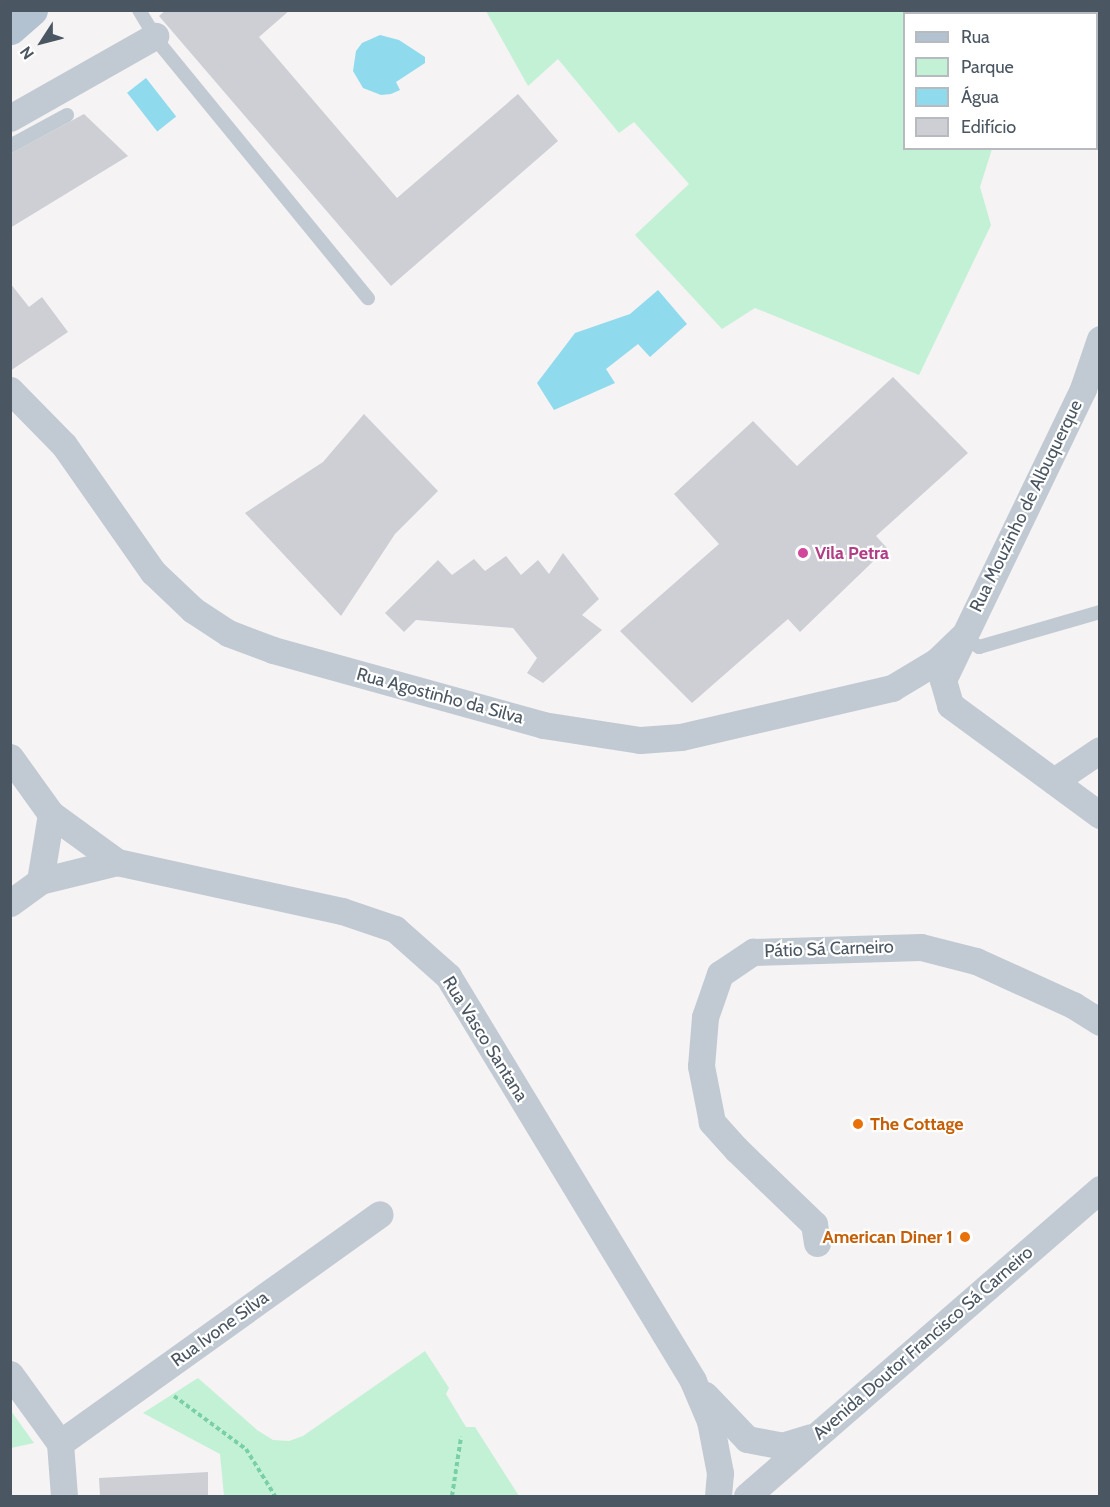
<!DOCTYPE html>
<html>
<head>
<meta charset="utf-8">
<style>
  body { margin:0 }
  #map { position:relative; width:1110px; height:1507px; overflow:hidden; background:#f5f3f3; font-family:Cabin,sans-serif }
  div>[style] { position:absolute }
  .green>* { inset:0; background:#c3f1d5 }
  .water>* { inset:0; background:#90daee; transform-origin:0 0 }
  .building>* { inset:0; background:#cdcfd5 }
  .path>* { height:4px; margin-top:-2px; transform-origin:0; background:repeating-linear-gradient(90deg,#7ad0a6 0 4.5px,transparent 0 7.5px) }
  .lane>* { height:14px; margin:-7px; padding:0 7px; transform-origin:7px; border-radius:7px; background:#c1cad2 }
  .street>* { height:27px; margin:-13.5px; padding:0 13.5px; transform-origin:13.5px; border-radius:13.5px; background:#c1cad2 }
  .primary>* { height:33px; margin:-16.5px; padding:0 16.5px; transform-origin:16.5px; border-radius:16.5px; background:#b3c2d1 }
  .dots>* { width:16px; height:16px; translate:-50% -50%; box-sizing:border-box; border:3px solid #fff; border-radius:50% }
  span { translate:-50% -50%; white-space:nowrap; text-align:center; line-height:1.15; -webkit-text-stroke:4.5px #fff; paint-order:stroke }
  .street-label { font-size:18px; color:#4a5661 }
  .hotel-label { font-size:18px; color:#b23c85; font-weight:700 }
  .left { translate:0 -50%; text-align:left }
  .food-label { font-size:18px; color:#c56008; font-weight:700 }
  .right { translate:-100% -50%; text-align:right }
  .frame { position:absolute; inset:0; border:12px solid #4a5661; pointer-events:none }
  .legend { position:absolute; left:903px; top:12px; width:195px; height:138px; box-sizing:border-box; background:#fff; border:2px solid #b7bbc0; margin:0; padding:8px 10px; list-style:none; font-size:18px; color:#4a5661 }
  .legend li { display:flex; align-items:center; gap:12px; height:30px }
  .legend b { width:30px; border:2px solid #b7bbc0 }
  .north { position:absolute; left:12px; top:12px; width:60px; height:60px; -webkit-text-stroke:4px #fff; paint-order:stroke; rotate:234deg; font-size:16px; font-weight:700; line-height:24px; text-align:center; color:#4a5661 }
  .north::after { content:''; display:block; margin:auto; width:21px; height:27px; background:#4a5661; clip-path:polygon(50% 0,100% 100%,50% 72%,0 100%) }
</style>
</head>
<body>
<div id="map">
  <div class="green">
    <i style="clip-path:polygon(486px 11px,1099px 11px,1099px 127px,1096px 126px,1096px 14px,904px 14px,904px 148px,992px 149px,980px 187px,991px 225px,919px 375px,755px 308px,722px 329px,635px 235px,689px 184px,634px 122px,619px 133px,558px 59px,528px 86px)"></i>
    <i style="clip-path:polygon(425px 1351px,449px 1388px,446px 1394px,466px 1427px,475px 1427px,519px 1496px,224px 1496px,220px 1454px,143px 1413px,198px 1378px,257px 1430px,273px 1440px,289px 1441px,303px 1436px)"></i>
    <i style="clip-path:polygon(11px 1411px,34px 1443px,11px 1448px)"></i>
  </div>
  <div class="water">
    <i style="clip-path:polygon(380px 35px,399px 40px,425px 57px,425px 63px,396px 82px,400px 90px,391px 94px,381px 95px,363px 88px,353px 71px,356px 51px,362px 43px)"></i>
    <i style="left:146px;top:78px;width:49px;height:24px;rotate:52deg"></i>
    <i style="clip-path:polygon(658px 290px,687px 324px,650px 357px,638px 344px,606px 369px,615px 383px,554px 410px,537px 383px,575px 333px,630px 314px)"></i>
  </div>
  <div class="building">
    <i style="clip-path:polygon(166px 10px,290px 10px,259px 37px,397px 198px,518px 94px,558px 141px,391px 286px,159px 16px)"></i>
    <i style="clip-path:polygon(84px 114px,128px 156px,10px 228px,10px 154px)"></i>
    <i style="clip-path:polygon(10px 283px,29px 307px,42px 297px,68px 332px,10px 371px)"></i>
    <i style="clip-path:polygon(893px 377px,968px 453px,876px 536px,887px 548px,800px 632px,788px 619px,692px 703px,620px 631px,719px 544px,674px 494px,753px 421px,797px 466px)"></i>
    <i style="clip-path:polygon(364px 414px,438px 491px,395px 534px,341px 616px,245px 513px,323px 462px)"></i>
    <i style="clip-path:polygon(563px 553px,599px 599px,582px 615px,602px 630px,543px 683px,527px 673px,537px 658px,513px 628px,416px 620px,404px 632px,385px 613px,438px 560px,452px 575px,474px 559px,485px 571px,506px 556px,521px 575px,538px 560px,549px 574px)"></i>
    <i style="clip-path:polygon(208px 1472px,208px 1496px,100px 1496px,99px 1478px)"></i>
  </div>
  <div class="path">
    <i style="left:174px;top:1396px;width:89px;rotate:36.4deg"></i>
    <i style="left:246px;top:1449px;width:55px;rotate:58.3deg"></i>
    <i style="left:452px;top:1496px;width:60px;rotate:-81.3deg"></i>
  </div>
  <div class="lane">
    <i style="left:139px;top:10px;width:39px;rotate:59deg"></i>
    <i style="left:159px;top:43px;width:330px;rotate:50.7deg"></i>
    <i style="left:10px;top:146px;width:65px;rotate:-28.5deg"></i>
    <i style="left:962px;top:637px;width:20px;rotate:30deg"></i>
    <i style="left:979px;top:647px;width:126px;rotate:-16.1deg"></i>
  </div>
  <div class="street">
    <i style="left:10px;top:118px;width:167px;rotate:-29.5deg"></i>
    <i style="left:1100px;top:339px;width:53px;rotate:108.8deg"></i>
    <i style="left:1083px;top:389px;width:323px;rotate:115.7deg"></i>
    <i style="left:943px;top:680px;width:26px;rotate:74deg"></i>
    <i style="left:950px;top:705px;width:186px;rotate:36.3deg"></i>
    <i style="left:10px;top:390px;width:77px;rotate:45.5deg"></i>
    <i style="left:64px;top:445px;width:155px;rotate:55deg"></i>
    <i style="left:153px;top:572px;width:55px;rotate:43.5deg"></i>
    <i style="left:193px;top:610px;width:42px;rotate:33.3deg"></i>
    <i style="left:228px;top:633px;width:48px;rotate:20.7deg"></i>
    <i style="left:273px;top:650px;width:280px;rotate:15.5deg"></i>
    <i style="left:543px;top:725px;width:98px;rotate:8.8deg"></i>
    <i style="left:640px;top:740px;width:41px;rotate:-4.2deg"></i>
    <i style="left:681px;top:737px;width:217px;rotate:-13.1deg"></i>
    <i style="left:892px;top:688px;width:52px;rotate:-31deg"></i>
    <i style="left:937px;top:661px;width:35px;rotate:-44deg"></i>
    <i style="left:10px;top:757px;width:70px;rotate:54.3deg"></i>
    <i style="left:51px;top:814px;width:82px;rotate:36deg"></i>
    <i style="left:117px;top:862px;width:230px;rotate:12.3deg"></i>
    <i style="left:342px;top:911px;width:56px;rotate:18.8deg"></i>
    <i style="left:395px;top:929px;width:71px;rotate:41.6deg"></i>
    <i style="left:448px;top:976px;width:473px;rotate:58.8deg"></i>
    <i style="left:693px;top:1381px;width:43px;rotate:67deg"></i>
    <i style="left:710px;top:1421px;width:53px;rotate:79.1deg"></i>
    <i style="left:720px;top:1473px;width:23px;rotate:95deg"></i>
    <i style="left:1054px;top:781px;width:55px;rotate:-34deg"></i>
    <i style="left:40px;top:881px;width:68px;rotate:-80.7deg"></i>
    <i style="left:10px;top:903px;width:37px;rotate:-36deg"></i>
    <i style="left:40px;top:881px;width:79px;rotate:-13.9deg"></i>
    <i style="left:817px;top:1243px;width:19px;rotate:-99deg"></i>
    <i style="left:814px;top:1224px;width:107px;rotate:-136.1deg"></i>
    <i style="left:737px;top:1150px;width:38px;rotate:-132deg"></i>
    <i style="left:712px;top:1122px;width:57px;rotate:-101.1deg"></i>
    <i style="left:701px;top:1066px;width:49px;rotate:-85.3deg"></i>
    <i style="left:705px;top:1017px;width:46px;rotate:-70.8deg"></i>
    <i style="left:720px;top:974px;width:40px;rotate:-34deg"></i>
    <i style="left:753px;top:952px;width:168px;rotate:-1.7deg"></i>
    <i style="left:921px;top:947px;width:57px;rotate:14.3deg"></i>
    <i style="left:976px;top:961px;width:107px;rotate:24.4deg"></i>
    <i style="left:1073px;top:1005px;width:32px;rotate:32deg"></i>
    <i style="left:10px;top:1374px;width:85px;rotate:54.1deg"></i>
    <i style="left:60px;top:1443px;width:53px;rotate:85.7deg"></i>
    <i style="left:705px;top:1395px;width:61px;rotate:46.3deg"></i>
    <i style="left:747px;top:1439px;width:36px;rotate:11deg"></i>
    <i style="left:782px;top:1446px;width:30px;rotate:-17deg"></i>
    <i style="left:60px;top:1443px;width:393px;rotate:-35.6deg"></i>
    <i style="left:747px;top:1496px;width:468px;rotate:-41deg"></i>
  </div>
  <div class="primary">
    <i style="left:10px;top:28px;width:28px;rotate:-41deg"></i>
  </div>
  <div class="dots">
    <i style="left:803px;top:553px;background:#d1479c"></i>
    <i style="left:858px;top:1124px;background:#e8710a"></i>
    <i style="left:965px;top:1237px;background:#e8710a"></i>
  </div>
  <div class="street-label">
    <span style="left:1026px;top:506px;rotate:-64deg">Rua Mouzinho de Albuquerque</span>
    <span style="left:440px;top:696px;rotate:15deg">Rua Agostinho da Silva</span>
    <span style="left:829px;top:949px;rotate:-2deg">Pátio Sá Carneiro</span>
    <span style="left:485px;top:1039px;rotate:58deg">Rua Vasco Santana</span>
    <span style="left:220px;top:1329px;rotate:-36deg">Rua Ivone Silva</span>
    <span style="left:923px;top:1343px;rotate:-41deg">Avenida Doutor Francisco Sá Carneiro</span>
  </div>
  <div class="hotel-label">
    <span class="left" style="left:815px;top:553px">Vila Petra</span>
  </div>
  <div class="food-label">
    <span class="left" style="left:870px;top:1124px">The Cottage</span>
    <span class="right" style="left:953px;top:1237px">American Diner 1</span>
  </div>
  <div class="frame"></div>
  <ul class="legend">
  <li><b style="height:8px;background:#b3c2d1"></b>Rua</li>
  <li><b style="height:16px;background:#c3f1d5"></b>Parque</li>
  <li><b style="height:16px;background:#90daee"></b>Água</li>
  <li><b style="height:16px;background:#cdcfd5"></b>Edifício</li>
  </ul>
  <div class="north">N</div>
</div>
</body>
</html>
